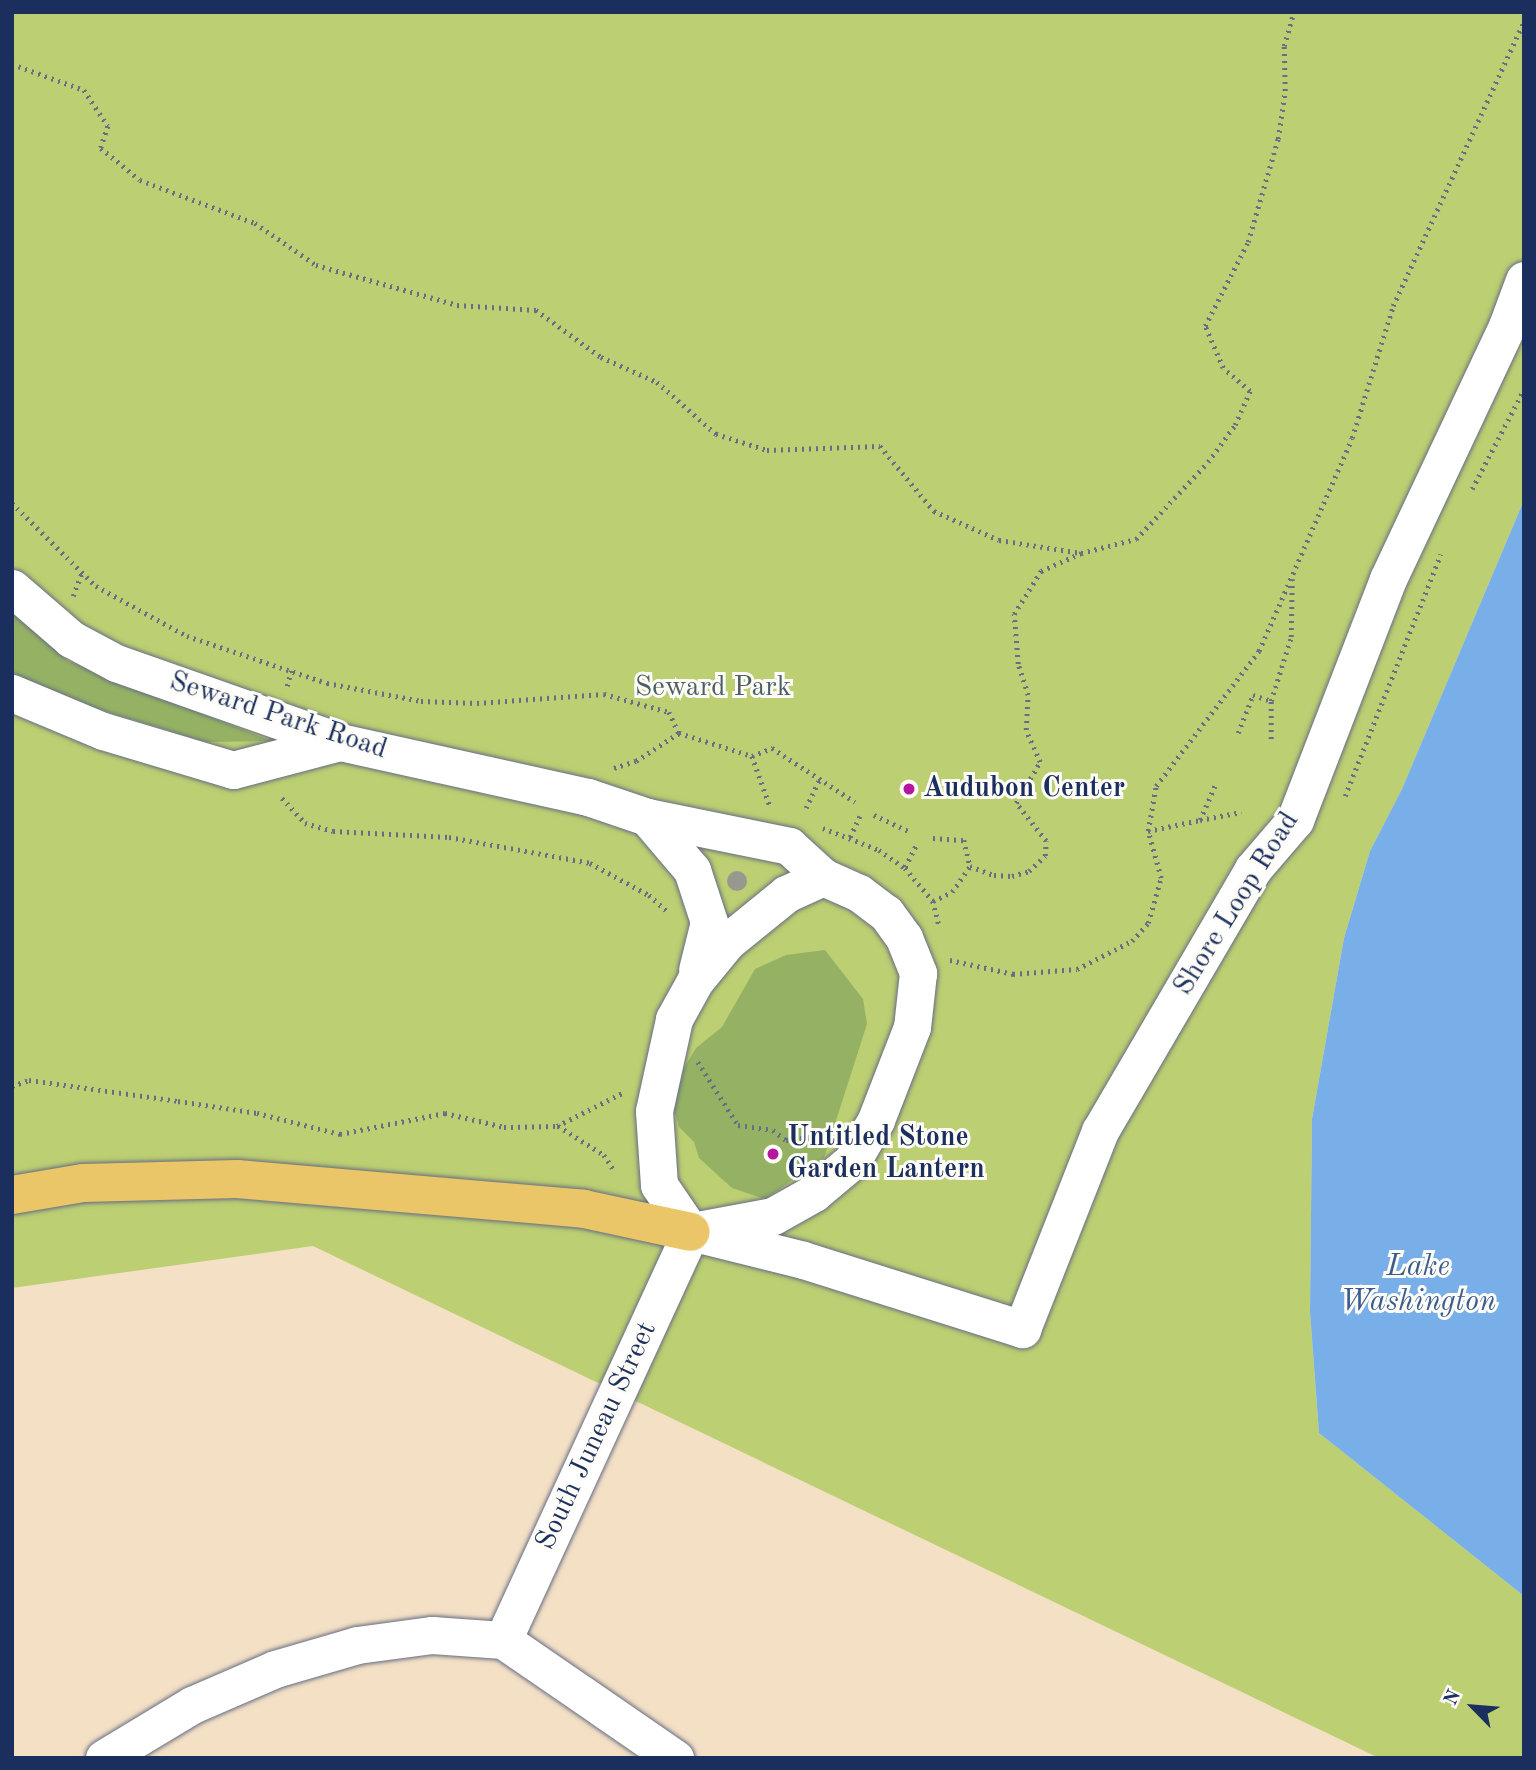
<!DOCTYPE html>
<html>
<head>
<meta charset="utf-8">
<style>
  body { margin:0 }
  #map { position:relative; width:1536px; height:1770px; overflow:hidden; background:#f4e0c5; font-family:"Old Standard TT",serif }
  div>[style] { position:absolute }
  .green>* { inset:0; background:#bccf72 }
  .forest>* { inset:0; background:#95b264 }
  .water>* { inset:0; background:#79afe8 }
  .path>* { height:4.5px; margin-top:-2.25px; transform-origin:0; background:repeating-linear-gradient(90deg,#676d82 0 2px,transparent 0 7px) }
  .roads { filter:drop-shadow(0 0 2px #676d82) drop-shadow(0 0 2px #676d82) }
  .minor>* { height:37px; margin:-18.5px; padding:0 18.5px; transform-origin:18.5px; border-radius:18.5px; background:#fff }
  .major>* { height:38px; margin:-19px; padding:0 19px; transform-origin:19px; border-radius:19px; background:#eac669 }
  .trees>* { width:20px; height:20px; margin:-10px; border-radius:50%; background:#979990 }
  .dots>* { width:19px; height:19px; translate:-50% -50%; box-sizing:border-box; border:4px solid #fdfcf7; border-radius:50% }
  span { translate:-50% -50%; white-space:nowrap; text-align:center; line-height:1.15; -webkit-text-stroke:6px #fdfcf7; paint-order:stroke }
  .park-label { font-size:28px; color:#4b5f64 }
  .street-label { font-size:28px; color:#1b2f5e }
  .poi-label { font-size:28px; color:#1b2f5e; font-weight:700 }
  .left { translate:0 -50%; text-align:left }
  .water-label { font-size:30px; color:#3c5c8e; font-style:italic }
  .frame { position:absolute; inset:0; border:14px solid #1b2f5e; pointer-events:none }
  .north { position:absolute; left:1438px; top:1672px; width:70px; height:70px; -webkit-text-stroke:5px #fdfcf7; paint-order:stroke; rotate:295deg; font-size:19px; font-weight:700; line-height:28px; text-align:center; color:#1b2f5e }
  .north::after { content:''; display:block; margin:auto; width:24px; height:32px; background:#1b2f5e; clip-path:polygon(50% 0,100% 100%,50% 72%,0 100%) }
</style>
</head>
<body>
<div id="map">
  <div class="green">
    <i style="clip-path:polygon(12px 12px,1524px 12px,1524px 500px,1402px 789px,1370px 851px,1344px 938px,1312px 1119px,1310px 1312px,1319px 1433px,1524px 1596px,1524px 1758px,1379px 1758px,313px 1246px,12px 1288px)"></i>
  </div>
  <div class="forest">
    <i style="clip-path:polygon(12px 606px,67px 661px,271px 741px,206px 742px,17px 684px,12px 681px)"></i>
    <i style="clip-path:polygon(825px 950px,863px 999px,867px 1024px,824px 1158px,765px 1199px,732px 1188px,699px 1158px,694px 1142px,679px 1127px,674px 1109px,681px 1073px,696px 1048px,722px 1027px,755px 969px,786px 955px)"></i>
  </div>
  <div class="water">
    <i style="clip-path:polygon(1524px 500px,1524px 1596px,1319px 1433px,1310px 1312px,1312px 1119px,1344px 938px,1370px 851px,1402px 789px)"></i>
  </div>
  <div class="path">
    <i style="left:12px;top:64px;width:77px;rotate:19.9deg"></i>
    <i style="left:84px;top:90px;width:43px;rotate:56.3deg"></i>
    <i style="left:108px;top:126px;width:23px;rotate:108deg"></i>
    <i style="left:101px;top:148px;width:50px;rotate:39.4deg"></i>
    <i style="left:140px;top:180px;width:123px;rotate:20.5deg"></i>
    <i style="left:255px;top:223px;width:74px;rotate:34.5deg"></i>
    <i style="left:316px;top:265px;width:147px;rotate:15.8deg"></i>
    <i style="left:457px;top:305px;width:79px;rotate:3.6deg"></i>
    <i style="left:536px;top:310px;width:80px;rotate:35.9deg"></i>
    <i style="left:601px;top:357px;width:61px;rotate:24.1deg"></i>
    <i style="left:657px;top:382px;width:79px;rotate:41.4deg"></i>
    <i style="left:716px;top:434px;width:53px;rotate:17.4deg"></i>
    <i style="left:767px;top:450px;width:113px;rotate:-2deg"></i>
    <i style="left:880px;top:446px;width:85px;rotate:50.3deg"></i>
    <i style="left:934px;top:511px;width:71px;rotate:24deg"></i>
    <i style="left:999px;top:540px;width:83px;rotate:9deg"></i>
    <i style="left:1472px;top:489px;width:113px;rotate:-62.5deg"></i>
    <i style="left:12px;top:503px;width:118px;rotate:44.7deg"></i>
    <i style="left:96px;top:586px;width:104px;rotate:28.8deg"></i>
    <i style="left:187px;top:636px;width:148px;rotate:18.6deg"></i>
    <i style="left:327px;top:683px;width:96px;rotate:10.8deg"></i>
    <i style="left:421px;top:701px;width:56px;rotate:2deg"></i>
    <i style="left:477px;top:703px;width:127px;rotate:-4.1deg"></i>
    <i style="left:604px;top:694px;width:67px;rotate:15.5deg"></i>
    <i style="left:669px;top:712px;width:23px;rotate:65deg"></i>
    <i style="left:73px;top:596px;width:26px;rotate:-69deg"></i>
    <i style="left:287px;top:686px;width:16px;rotate:-75deg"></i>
    <i style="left:1238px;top:733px;width:41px;rotate:-68.5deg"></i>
    <i style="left:1253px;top:695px;width:19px;rotate:18deg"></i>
    <i style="left:1271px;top:739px;width:38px;rotate:-90deg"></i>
    <i style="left:1271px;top:701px;width:67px;rotate:-72.6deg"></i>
    <i style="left:1291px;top:637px;width:58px;rotate:-89deg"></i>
    <i style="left:752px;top:756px;width:22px;rotate:-22deg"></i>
    <i style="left:772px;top:748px;width:99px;rotate:33deg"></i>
    <i style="left:614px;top:768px;width:23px;rotate:-18deg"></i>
    <i style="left:636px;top:761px;width:51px;rotate:-33.1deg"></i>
    <i style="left:679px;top:733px;width:77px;rotate:17.5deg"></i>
    <i style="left:752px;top:756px;width:53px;rotate:70.2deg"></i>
    <i style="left:1345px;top:796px;width:260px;rotate:-68.4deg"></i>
    <i style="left:282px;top:798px;width:34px;rotate:47deg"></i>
    <i style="left:305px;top:823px;width:29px;rotate:16deg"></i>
    <i style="left:333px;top:831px;width:116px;rotate:3deg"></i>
    <i style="left:449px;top:837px;width:143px;rotate:10.4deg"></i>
    <i style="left:590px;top:863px;width:67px;rotate:28.5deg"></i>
    <i style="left:649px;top:895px;width:25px;rotate:42deg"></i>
    <i style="left:806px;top:808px;width:33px;rotate:-65deg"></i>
    <i style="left:874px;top:815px;width:38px;rotate:25deg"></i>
    <i style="left:1200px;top:820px;width:42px;rotate:-11deg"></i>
    <i style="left:823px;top:828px;width:60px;rotate:21.4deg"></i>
    <i style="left:879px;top:850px;width:32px;rotate:35deg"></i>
    <i style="left:905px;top:868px;width:43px;rotate:49.7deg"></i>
    <i style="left:933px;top:901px;width:25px;rotate:76deg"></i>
    <i style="left:1148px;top:831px;width:53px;rotate:-11.9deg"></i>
    <i style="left:1200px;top:820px;width:40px;rotate:-66.6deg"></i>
    <i style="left:850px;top:837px;width:23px;rotate:-65deg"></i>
    <i style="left:933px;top:838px;width:31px;rotate:4deg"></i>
    <i style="left:964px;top:840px;width:27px;rotate:77deg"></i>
    <i style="left:905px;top:867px;width:27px;rotate:-63deg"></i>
    <i style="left:933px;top:901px;width:21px;rotate:-25deg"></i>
    <i style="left:952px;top:892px;width:32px;rotate:-55deg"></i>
    <i style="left:970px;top:866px;width:26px;rotate:21deg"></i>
    <i style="left:994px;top:875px;width:18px;rotate:3deg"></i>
    <i style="left:1012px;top:876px;width:18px;rotate:-16deg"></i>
    <i style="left:1029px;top:871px;width:22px;rotate:-43deg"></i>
    <i style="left:1045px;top:856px;width:15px;rotate:-86deg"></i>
    <i style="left:1046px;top:841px;width:48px;rotate:-128.3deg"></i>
    <i style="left:1016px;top:803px;width:48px;rotate:-59.7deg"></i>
    <i style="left:1040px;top:762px;width:35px;rotate:-114deg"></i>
    <i style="left:1026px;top:730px;width:35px;rotate:-87deg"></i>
    <i style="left:1028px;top:695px;width:33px;rotate:-108deg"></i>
    <i style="left:1018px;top:664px;width:50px;rotate:-94.6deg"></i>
    <i style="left:1014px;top:614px;width:51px;rotate:-57.9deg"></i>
    <i style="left:1041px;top:571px;width:44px;rotate:-24.2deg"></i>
    <i style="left:1081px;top:553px;width:57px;rotate:-14.3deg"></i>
    <i style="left:1136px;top:539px;width:105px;rotate:-46.9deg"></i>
    <i style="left:1208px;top:462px;width:46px;rotate:-53.9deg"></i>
    <i style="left:1235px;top:425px;width:37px;rotate:-66deg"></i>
    <i style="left:1250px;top:391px;width:35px;rotate:-140deg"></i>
    <i style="left:1223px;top:368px;width:46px;rotate:-113.2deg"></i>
    <i style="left:1205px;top:326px;width:94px;rotate:-62.9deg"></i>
    <i style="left:1248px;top:242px;width:107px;rotate:-73.8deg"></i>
    <i style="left:1278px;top:139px;width:49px;rotate:-81.7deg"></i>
    <i style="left:1285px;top:91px;width:45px;rotate:-91.3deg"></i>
    <i style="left:1284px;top:46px;width:35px;rotate:-74deg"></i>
    <i style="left:950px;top:960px;width:65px;rotate:12.5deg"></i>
    <i style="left:1013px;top:974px;width:64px;rotate:-4.5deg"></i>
    <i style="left:1077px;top:969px;width:62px;rotate:-27deg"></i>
    <i style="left:1132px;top:941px;width:24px;rotate:-48deg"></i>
    <i style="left:1148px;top:923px;width:47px;rotate:-73.9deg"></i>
    <i style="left:1161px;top:878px;width:49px;rotate:-105.5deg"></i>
    <i style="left:1148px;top:831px;width:46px;rotate:-79.9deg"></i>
    <i style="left:1156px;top:786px;width:170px;rotate:-52.7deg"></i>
    <i style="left:1259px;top:651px;width:232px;rotate:-66.4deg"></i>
    <i style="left:1352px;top:438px;width:138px;rotate:-72.7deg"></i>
    <i style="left:1393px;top:306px;width:314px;rotate:-65.3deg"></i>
    <i style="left:698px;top:1062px;width:75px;rotate:57.6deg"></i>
    <i style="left:738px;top:1125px;width:35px;rotate:8deg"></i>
    <i style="left:773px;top:1130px;width:16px;rotate:38deg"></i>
    <i style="left:786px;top:1140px;width:39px;rotate:-7deg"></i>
    <i style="left:12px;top:1086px;width:18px;rotate:-19deg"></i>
    <i style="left:29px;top:1080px;width:150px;rotate:8deg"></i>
    <i style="left:178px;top:1101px;width:80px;rotate:8.6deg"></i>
    <i style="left:257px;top:1113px;width:86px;rotate:14.2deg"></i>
    <i style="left:340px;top:1134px;width:107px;rotate:-11.3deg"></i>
    <i style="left:445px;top:1113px;width:61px;rotate:13.3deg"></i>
    <i style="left:504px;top:1127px;width:53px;rotate:-1.1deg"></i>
    <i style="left:557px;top:1126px;width:73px;rotate:-26.9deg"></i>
    <i style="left:558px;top:1126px;width:54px;rotate:32.2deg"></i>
    <i style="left:604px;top:1155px;width:18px;rotate:56deg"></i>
  </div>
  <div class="roads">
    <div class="minor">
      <i style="left:12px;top:588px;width:78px;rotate:40.8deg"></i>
      <i style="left:71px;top:639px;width:51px;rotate:28.1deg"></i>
      <i style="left:116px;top:663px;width:238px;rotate:19.4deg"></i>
      <i style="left:340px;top:742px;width:254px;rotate:12.5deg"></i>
      <i style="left:588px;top:797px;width:62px;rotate:18.7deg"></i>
      <i style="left:647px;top:817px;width:145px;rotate:11.5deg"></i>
      <i style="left:789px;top:846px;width:46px;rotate:42.4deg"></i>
      <i style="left:823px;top:877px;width:39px;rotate:24deg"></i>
      <i style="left:859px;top:893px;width:34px;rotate:37deg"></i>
      <i style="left:886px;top:913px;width:31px;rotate:54deg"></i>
      <i style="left:904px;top:938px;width:38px;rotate:68deg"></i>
      <i style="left:918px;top:973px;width:54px;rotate:96.3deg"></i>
      <i style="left:912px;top:1027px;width:100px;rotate:111.2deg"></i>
      <i style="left:876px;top:1120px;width:48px;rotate:120.3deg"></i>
      <i style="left:852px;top:1161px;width:50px;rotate:139.9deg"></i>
      <i style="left:814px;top:1193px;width:47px;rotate:150.7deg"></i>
      <i style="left:773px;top:1216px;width:71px;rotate:169.5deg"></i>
      <i style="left:12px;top:693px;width:99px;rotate:22.7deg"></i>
      <i style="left:103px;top:731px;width:136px;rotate:16.7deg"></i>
      <i style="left:233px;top:770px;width:111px;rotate:-14.7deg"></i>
      <i style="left:647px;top:817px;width:70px;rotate:49.7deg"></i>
      <i style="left:692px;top:870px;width:55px;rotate:71.9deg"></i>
      <i style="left:709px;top:922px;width:49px;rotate:104deg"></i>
      <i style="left:691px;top:1232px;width:115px;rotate:14deg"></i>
      <i style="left:803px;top:1260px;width:230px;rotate:17.5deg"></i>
      <i style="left:1022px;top:1329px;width:213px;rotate:-68.5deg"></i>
      <i style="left:1100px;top:1131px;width:303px;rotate:-59.7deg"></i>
      <i style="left:1253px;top:869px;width:65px;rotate:-49.4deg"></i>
      <i style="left:1295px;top:820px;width:258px;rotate:-68.9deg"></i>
      <i style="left:1388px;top:579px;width:280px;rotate:-64.8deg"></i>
      <i style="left:1507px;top:326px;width:49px;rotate:-69.7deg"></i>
      <i style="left:691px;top:1232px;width:57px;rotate:-124.2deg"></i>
      <i style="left:659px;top:1185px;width:74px;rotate:-93.9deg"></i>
      <i style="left:654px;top:1111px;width:94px;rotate:-77.7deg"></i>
      <i style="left:674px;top:1019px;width:43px;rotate:-61.1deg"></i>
      <i style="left:695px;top:981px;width:50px;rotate:-50.6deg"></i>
      <i style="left:727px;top:942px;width:76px;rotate:-39.1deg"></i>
      <i style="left:786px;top:894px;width:41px;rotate:-24.7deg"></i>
      <i style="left:503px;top:1640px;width:449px;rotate:-65.3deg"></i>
      <i style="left:104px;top:1758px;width:103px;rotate:-31.1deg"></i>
      <i style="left:192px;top:1705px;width:90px;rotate:-23.4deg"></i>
      <i style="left:275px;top:1669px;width:85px;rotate:-16.3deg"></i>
      <i style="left:357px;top:1645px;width:76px;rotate:-7.6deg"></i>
      <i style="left:432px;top:1635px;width:71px;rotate:4deg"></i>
      <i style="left:503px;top:1640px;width:209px;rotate:34.5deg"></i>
    </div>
    <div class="major">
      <i style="left:12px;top:1195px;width:72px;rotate:-9.6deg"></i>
      <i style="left:83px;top:1183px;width:154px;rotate:-1.5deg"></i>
      <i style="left:237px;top:1179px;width:348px;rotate:4.9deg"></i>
      <i style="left:584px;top:1209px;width:109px;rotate:12.1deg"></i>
    </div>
  </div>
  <div class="trees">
    <i style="left:737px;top:881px"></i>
  </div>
  <div class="dots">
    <i style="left:909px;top:789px;background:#b5179e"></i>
    <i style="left:773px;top:1154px;background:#b5179e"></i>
  </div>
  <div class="park-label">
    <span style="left:713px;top:688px">Seward Park</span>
  </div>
  <div class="street-label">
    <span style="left:278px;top:716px;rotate:18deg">Seward Park Road</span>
    <span style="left:1237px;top:904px;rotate:-58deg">Shore Loop Road</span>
    <span style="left:597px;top:1436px;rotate:-65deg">South Juneau Street</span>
  </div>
  <div class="poi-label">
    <span class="left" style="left:923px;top:789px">Audubon Center</span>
    <span class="left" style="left:787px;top:1154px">Untitled Stone<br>Garden Lantern</span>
  </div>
  <div class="water-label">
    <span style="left:1418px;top:1284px">Lake<br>Washington</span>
  </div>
  <div class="frame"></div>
  <div class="north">N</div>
</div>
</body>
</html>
